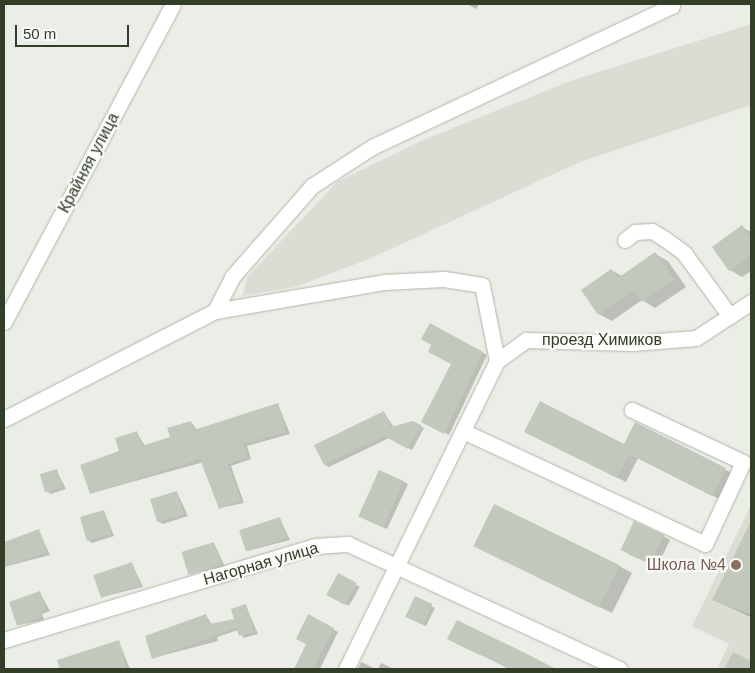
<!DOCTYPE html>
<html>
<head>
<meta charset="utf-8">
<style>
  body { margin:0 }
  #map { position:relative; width:755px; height:673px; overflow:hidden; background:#ebeee6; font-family:Helvetica,sans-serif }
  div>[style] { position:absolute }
  .built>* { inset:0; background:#dbddd4 }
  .shadow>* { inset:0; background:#0003; transform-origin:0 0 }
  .building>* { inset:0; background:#c3c8bc; transform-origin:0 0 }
  .roads { filter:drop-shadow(0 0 1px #b0b6a9) drop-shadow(0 0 1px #b0b6a9) }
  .minor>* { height:15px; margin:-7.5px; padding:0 7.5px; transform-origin:7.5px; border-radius:7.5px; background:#fff }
  .dots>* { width:14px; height:14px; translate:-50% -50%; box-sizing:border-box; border:2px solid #f9faf7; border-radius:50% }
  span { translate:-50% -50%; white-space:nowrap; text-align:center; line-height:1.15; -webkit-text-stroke:4.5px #f9faf7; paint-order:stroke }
  .street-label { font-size:16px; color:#323e27 }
  .education-label { font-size:16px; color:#785e54 }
  .right { translate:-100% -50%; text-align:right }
  .frame { position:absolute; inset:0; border:5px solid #323e27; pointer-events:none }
  .scale { position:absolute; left:15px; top:25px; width:114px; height:22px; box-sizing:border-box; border:2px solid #323e27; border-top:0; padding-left:6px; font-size:15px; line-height:18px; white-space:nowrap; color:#323e27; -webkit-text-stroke:4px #f9faf7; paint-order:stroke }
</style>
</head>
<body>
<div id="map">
  <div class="built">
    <i style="clip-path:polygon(751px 24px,751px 105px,580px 162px,369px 259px,295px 287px,242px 296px,248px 276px,337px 182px,423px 140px,570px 81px)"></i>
    <i style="clip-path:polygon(751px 505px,751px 669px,717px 669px,729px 644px,692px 626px)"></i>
  </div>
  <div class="shadow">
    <i style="clip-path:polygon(467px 4px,479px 4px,476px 9px)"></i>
    <i style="clip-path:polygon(742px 227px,751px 232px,751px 271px,742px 277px,730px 270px)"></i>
    <i style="clip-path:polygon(655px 254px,668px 261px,686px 287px,655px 308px,642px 300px,612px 321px,599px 314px,611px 270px,622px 276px)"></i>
    <i style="clip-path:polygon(430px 325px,487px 355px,449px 435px,423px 421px,452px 363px,433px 345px)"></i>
    <i style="clip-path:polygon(278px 404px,290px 434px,247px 446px,251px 459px,231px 466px,244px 503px,220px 508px,204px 462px,92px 493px,137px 433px,145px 446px,171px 438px,191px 422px,197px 430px)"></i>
    <i style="clip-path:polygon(384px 413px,394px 427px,413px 422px,424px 428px,412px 450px,389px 438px,329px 467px,325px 465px)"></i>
    <i style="clip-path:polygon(636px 424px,734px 474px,721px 500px,638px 458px,626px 482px,535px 436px,625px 445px)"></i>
    <i style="clip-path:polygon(56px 470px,66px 489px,51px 494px,46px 491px)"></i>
    <i style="clip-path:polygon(380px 471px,408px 484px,387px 529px,363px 518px)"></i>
    <i style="clip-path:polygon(177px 492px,188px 516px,163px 524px,159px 522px)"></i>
    <i style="clip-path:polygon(104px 511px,114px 536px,92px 543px,88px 540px)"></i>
    <i style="clip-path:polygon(280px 519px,290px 540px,247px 551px)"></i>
    <i style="clip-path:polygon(751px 524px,751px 617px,713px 600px)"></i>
    <i style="clip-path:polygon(39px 531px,50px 555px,4px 567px,4px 543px)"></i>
    <i style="clip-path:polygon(663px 536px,670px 540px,657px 567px,628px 554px)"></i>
    <i style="clip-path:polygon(214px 543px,225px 567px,190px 574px)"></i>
    <i style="clip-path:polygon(474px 546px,619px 566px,632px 573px,612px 613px)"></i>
    <i style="clip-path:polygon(132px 564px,143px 587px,101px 597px)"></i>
    <i style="left:339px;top:575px;width:24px;height:22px;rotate:30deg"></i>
    <i style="clip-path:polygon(40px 593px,50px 611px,42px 614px,44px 620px,18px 625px)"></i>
    <i style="clip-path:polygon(246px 606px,258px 634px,244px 638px,238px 630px,217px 637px,218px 641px,153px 658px,206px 615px,212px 625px,235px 620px)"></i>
    <i style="clip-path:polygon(431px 606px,435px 608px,426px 626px,411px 619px)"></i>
    <i style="clip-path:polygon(309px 616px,338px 632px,320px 669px,296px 669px,308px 644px)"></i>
    <i style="clip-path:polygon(458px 621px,553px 669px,509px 669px,449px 638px)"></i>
    <i style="clip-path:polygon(119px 642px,130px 669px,61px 669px,59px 660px)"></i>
    <i style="clip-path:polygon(361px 662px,376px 669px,358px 669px)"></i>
    <i style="clip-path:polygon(381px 663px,394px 669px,378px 669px)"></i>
  </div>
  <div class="building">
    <i style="clip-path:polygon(742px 225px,751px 238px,751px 255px,729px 271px,712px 247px)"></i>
    <i style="clip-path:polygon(655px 252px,674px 279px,642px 302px,633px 290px,598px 315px,581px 290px,611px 269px,618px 278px)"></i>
    <i style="clip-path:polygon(430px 323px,483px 352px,444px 434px,421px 422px,451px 364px,428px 352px,431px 345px,421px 339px)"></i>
    <i style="clip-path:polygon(540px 401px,624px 444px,635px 422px,726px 468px,712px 496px,629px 454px,617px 478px,524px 432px)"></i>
    <i style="clip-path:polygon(278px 403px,286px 432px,243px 444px,248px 457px,228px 464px,241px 501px,219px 509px,200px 459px,90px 494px,80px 465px,119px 451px,115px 438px,137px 431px,142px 446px,170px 437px,167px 428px,191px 421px,194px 430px)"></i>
    <i style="clip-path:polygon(384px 411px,391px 427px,413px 421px,421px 425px,408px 449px,384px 436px,324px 465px,314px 445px)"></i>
    <i style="left:57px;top:469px;width:19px;height:18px;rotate:74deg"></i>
    <i style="left:379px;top:470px;width:27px;height:51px;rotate:24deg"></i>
    <i style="left:177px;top:491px;width:24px;height:28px;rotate:73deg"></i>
    <i style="left:494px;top:504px;width:140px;height:47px;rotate:26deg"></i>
    <i style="left:104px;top:510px;width:25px;height:25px;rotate:74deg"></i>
    <i style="left:280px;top:517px;width:22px;height:43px;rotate:72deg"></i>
    <i style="left:634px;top:521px;width:33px;height:32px;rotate:25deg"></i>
    <i style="clip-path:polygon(751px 521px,751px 615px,712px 600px)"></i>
    <i style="clip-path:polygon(39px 529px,47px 552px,4px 567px,4px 542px)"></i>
    <i style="left:214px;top:542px;width:24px;height:34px;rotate:73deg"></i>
    <i style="left:132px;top:562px;width:24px;height:41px;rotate:71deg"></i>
    <i style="left:338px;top:573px;width:21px;height:25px;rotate:28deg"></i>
    <i style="clip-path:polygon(40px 591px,46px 609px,39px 612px,40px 618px,17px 626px,9px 602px)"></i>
    <i style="left:415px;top:596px;width:19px;height:23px;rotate:25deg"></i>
    <i style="clip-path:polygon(246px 604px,254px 632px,239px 636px,236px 628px,152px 659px,145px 636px,206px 614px,209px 624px,234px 619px,231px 609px)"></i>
    <i style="clip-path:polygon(308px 614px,334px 628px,313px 669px,294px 669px,306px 644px,296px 639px)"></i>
    <i style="clip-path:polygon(457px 620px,519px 650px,556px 669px,511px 669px,467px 649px,447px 639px)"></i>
    <i style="clip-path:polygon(119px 640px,127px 669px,60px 669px,57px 660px)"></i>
    <i style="clip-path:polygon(733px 652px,751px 661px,751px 669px,724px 669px)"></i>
  </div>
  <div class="roads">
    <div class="minor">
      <i style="left:625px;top:240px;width:13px;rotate:-39deg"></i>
      <i style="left:635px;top:232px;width:17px;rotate:-3deg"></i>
      <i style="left:652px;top:231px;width:15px;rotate:32deg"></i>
      <i style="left:665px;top:239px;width:24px;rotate:36deg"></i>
      <i style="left:684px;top:253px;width:78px;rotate:53.9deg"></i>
      <i style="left:215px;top:311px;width:38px;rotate:-63deg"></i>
      <i style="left:232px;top:277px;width:121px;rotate:-48.7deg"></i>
      <i style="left:312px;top:186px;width:72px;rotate:-33deg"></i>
      <i style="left:372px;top:147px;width:331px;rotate:-25.2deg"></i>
      <i style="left:672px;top:6px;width:4px;rotate:-146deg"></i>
      <i style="left:4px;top:322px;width:360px;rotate:-62deg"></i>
      <i style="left:4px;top:419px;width:237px;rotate:-27.1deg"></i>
      <i style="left:215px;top:311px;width:171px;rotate:-9.7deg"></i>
      <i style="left:384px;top:282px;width:60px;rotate:-2.9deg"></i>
      <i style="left:444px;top:279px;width:38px;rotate:9deg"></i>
      <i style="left:482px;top:285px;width:77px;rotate:78.8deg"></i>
      <i style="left:463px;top:431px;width:267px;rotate:25deg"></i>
      <i style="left:705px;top:544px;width:90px;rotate:-65.1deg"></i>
      <i style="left:743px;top:462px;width:123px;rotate:-154.9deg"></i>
      <i style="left:4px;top:640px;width:326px;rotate:-16.8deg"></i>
      <i style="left:316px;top:546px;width:32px;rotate:-4deg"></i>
      <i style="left:348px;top:544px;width:299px;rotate:24.7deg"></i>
      <i style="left:346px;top:669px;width:343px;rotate:-63.9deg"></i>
      <i style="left:497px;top:361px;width:36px;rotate:-36deg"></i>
      <i style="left:526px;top:340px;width:107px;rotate:1.6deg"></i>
      <i style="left:633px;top:343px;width:63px;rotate:-4.5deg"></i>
      <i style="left:696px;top:338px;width:66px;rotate:-33.2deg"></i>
    </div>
  </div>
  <div class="dots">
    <i style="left:736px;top:565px;background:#8d6e63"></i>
  </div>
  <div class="street-label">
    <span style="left:89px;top:163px;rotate:-62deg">Крайняя улица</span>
    <span style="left:602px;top:340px">проезд Химиков</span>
    <span style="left:261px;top:564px;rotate:-16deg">Нагорная улица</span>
  </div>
  <div class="education-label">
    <span class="right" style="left:726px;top:565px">Школа №4</span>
  </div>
  <div class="frame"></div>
  <div class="scale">50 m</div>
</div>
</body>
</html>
